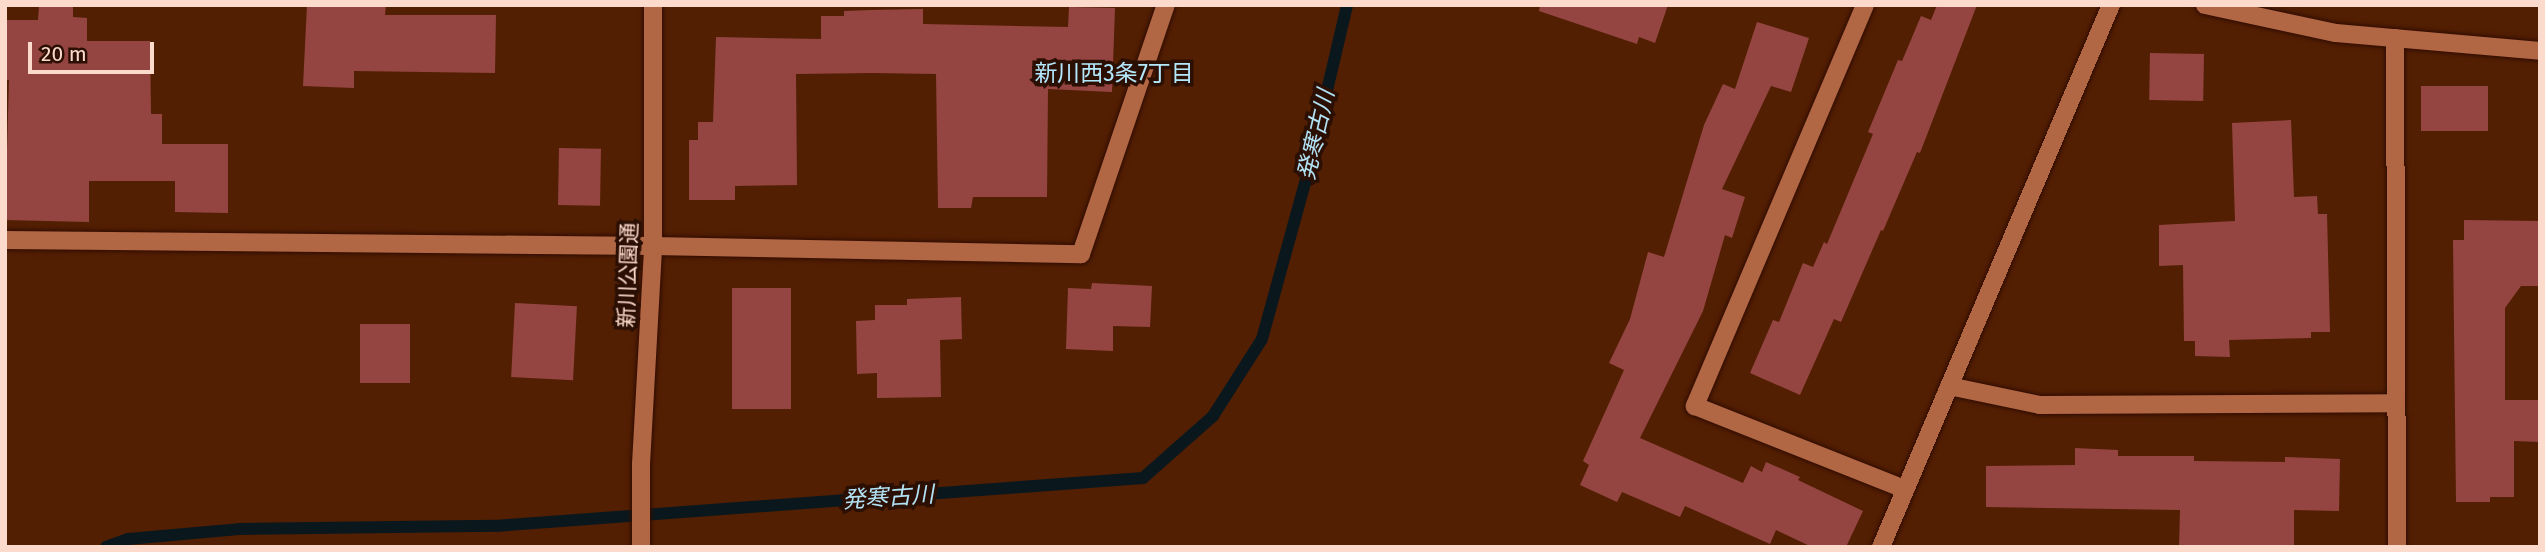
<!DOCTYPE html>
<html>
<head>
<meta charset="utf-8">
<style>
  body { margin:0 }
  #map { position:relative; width:2545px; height:552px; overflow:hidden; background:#531f03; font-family:"Fira Sans","Noto Sans JP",sans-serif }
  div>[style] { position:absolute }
  .stream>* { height:12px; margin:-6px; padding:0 6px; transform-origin:6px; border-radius:6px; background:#0a181e }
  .building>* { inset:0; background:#944541; transform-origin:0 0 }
  .roads { filter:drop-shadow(0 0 2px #300c00) drop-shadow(0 0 2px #300c00) }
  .street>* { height:18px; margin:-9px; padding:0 9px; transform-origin:9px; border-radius:9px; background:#b16644 }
  .secondary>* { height:18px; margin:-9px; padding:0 9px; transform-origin:9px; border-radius:9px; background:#b16644 }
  span { translate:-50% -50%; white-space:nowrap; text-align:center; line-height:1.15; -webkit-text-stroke:7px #2c0f03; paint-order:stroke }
  .street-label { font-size:21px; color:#fddbcc }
  .neighbourhood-label { font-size:23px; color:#b3e7fc }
  .water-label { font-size:23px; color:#b2e2f5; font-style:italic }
  .frame { position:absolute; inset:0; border:7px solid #fddbcc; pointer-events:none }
  .scale { position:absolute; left:28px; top:42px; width:126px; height:32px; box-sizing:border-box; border:4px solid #fddbcc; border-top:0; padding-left:9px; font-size:21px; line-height:24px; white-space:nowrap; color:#fddbcc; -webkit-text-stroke:5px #2c0f03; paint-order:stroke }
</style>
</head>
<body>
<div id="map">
  <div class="stream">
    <i style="left:106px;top:547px;width:23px;rotate:-20deg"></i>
    <i style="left:128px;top:539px;width:111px;rotate:-5.1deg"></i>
    <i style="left:239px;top:529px;width:256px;rotate:-0.7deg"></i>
    <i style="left:495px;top:526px;width:650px;rotate:-4.24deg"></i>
    <i style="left:1143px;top:478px;width:94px;rotate:-41.5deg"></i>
    <i style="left:1213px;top:416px;width:91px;rotate:-57.5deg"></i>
    <i style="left:1262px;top:339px;width:169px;rotate:-74.6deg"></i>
    <i style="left:1307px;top:176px;width:176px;rotate:-76.8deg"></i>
  </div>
  <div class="building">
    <i style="clip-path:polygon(39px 5px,73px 5px,73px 17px,87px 18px,87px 41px,150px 41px,151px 114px,162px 114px,162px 144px,228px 144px,228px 213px,175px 212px,175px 181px,89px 181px,89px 222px,5px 220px,9px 80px,5px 80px,5px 20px,38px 20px)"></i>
    <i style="clip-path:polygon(307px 5px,386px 5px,385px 15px,496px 15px,495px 73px,354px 71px,354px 88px,303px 86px)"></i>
    <i style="clip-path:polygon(1540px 5px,1668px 5px,1655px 43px,1639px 37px,1637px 44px,1539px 11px)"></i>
    <i style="clip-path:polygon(1937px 5px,1977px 5px,1920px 153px,1917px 152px,1883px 231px,1881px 230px,1841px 322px,1834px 319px,1800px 395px,1750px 373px,1773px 320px,1779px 322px,1803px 263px,1813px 267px,1824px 242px,1827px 244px,1873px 134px,1868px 132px,1898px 60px,1902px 61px,1921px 16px,1931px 20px)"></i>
    <i style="clip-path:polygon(1069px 7px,1115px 8px,1112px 92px,1048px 89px,1047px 197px,973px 197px,971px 208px,938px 208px,936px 74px,872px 73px,796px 74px,797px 185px,735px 186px,735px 200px,689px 200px,689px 140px,698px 140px,698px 122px,713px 122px,716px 37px,821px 39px,821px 16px,844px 16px,844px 11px,871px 10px,923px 9px,923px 24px,1068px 27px)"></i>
    <i style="clip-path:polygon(1757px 22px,1809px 38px,1791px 92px,1771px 86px,1722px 189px,1745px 197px,1732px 238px,1725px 235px,1703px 311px,1640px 438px,1743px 483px,1751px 466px,1762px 472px,1766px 462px,1800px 477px,1798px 480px,1863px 511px,1846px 547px,1812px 547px,1776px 530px,1770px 544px,1685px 506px,1680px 517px,1622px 492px,1617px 502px,1580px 485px,1589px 465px,1583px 461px,1624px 370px,1609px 363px,1630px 319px,1648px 252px,1664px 257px,1704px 125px,1723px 84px,1735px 89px)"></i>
    <i style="left:2150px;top:53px;width:54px;height:47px;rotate:1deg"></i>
    <i style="left:2488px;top:86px;width:45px;height:67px;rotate:90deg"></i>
    <i style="clip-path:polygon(2291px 120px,2294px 197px,2317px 196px,2318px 214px,2327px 214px,2330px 332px,2311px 332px,2311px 338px,2229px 340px,2230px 357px,2195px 356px,2195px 341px,2184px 341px,2183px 265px,2159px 266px,2159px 225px,2235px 221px,2232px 123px)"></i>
    <i style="left:559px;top:148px;width:42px;height:57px;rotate:1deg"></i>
    <i style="clip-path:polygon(2464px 220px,2540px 221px,2540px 286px,2521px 286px,2505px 308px,2505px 400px,2540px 400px,2540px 442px,2514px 441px,2514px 497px,2490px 497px,2490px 502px,2456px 502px,2453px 240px,2464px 240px)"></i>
    <i style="clip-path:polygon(1092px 283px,1152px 286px,1150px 327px,1113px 326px,1113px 351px,1066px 349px,1068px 288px,1091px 289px)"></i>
    <i style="left:732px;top:288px;width:59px;height:121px"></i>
    <i style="clip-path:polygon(961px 297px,962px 339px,940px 340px,941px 397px,877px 398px,877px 373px,857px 374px,856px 321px,875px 320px,875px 305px,907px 305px,907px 299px)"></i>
    <i style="left:515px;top:303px;width:62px;height:74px;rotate:3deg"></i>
    <i style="left:360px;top:324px;width:50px;height:59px"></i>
    <i style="clip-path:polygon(2075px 448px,2118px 450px,2118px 456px,2194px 456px,2194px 461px,2285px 462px,2285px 457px,2340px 459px,2339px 511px,2294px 510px,2294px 547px,2179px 547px,2180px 510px,1986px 507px,1986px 466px,2075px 465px)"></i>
  </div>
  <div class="roads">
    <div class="street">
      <i style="left:1865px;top:5px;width:436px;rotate:113deg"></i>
      <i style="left:1695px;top:406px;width:226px;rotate:21.6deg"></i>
      <i style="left:2205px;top:5px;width:134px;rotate:12.1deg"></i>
      <i style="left:2336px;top:33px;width:205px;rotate:5deg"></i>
      <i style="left:2395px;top:38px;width:509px;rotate:89.77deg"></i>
      <i style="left:5px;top:240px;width:648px;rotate:0.53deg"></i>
      <i style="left:653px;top:246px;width:428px;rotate:1.1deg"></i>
      <i style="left:1081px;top:254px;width:263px;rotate:-71.2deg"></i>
      <i style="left:1949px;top:386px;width:93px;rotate:11.8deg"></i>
      <i style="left:2040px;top:405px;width:356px;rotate:-0.3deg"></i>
      <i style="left:1881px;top:547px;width:589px;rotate:-67.01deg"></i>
    </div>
    <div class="secondary">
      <i style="left:641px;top:547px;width:83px;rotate:-90deg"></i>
      <i style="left:641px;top:464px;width:218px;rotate:-86.8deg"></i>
      <i style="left:653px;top:246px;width:241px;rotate:-90deg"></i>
    </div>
  </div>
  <div class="street-label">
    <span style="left:628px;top:275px;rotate:-88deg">新川公園通</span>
  </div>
  <div class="neighbourhood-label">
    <span style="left:1114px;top:73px">新川西3条7丁目</span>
  </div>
  <div class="water-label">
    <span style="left:1316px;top:135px;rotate:-77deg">発寒古川</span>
    <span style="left:888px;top:497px;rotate:-4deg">発寒古川</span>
  </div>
  <div class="frame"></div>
  <div class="scale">20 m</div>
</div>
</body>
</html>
